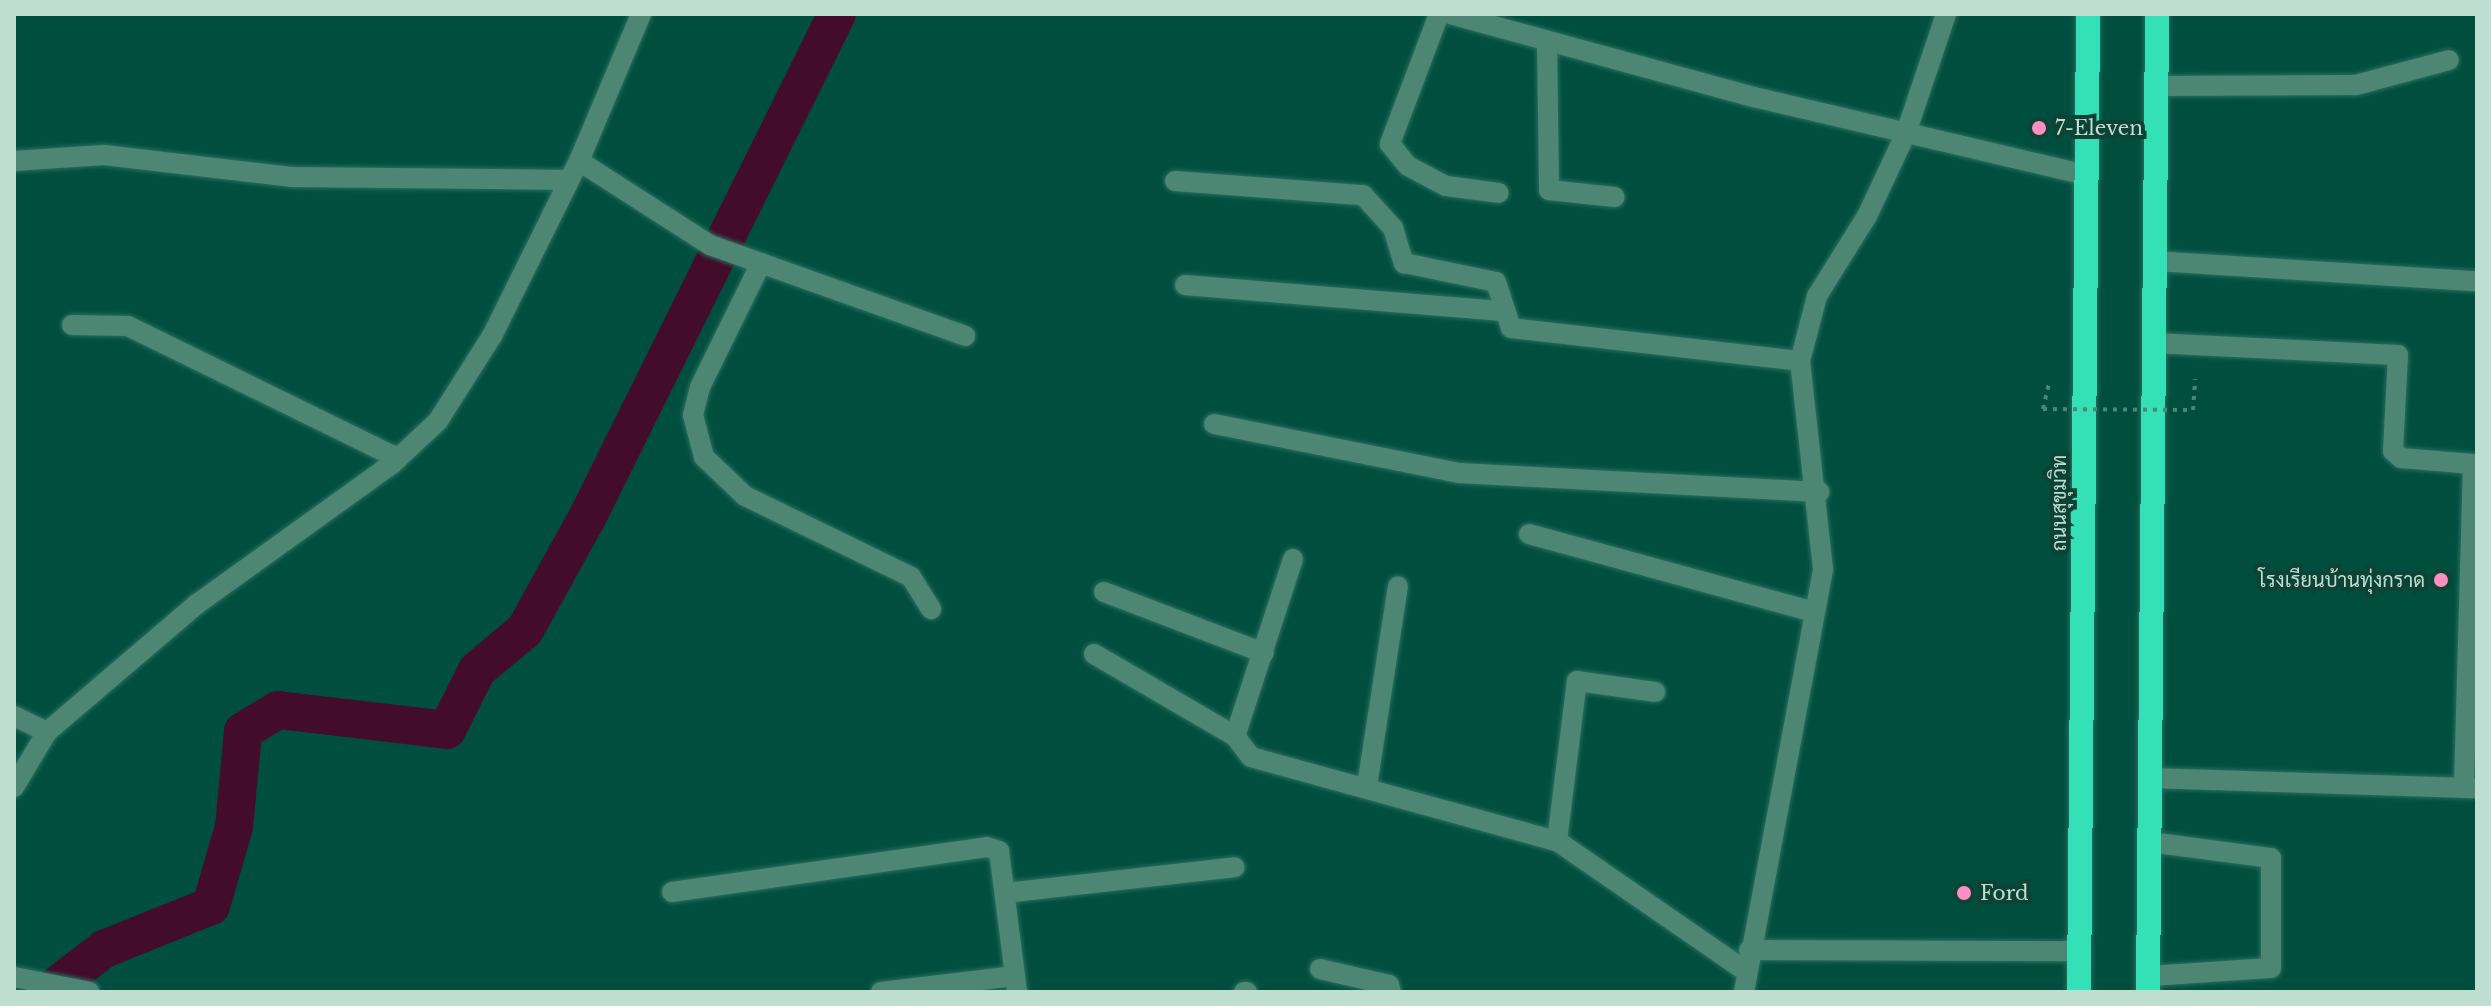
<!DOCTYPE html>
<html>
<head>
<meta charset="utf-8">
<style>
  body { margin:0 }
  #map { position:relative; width:2491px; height:1006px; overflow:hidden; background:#004f3e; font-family:"Libre Baskerville",Sarabun,serif }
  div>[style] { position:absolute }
  .river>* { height:38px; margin:-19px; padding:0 19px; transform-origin:19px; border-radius:19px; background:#420c2a }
  .path>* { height:4px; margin-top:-2px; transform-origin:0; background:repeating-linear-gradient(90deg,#4a8777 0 4px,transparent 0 10px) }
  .roads { filter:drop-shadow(0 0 2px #2a6e5f) drop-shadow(0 0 2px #2a6e5f) }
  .minor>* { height:20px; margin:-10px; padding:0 10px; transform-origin:10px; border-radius:10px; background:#4e8674 }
  .highway>* { height:24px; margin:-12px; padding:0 12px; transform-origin:12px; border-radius:12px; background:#34e1b6 }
  .path-bridge>* { height:4px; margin-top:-2px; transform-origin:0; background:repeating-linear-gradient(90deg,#4a8777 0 4px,transparent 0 10px) }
  .dots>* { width:22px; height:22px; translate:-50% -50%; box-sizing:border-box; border:4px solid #0d4234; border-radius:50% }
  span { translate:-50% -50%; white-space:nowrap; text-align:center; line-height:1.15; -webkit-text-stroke:8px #0d4234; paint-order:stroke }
  .poi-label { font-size:20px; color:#beded2 }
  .left { translate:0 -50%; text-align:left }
  .right { translate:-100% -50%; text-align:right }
  .street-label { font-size:20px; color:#beded2 }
  .frame { position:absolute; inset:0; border:16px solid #beded2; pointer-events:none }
</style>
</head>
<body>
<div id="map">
  <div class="river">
    <i style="left:48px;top:992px;width:71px;rotate:-37.5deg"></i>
    <i style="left:104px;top:949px;width:115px;rotate:-21.9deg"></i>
    <i style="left:211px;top:906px;width:82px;rotate:-73.8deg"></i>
    <i style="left:234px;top:827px;width:96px;rotate:-84.6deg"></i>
    <i style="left:243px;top:731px;width:41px;rotate:-31deg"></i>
    <i style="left:278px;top:710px;width:170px;rotate:6.7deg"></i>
    <i style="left:447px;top:730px;width:67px;rotate:-63.4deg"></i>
    <i style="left:477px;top:670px;width:62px;rotate:-39.8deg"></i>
    <i style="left:525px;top:630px;width:130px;rotate:-61.1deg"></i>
    <i style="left:588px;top:516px;width:560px;rotate:-63.62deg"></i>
  </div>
  <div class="path">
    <i style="left:2043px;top:409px;width:27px;rotate:-77deg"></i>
    <i style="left:2193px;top:410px;width:31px;rotate:-86deg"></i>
  </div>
  <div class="roads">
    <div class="minor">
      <i style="left:1439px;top:14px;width:139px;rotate:110.7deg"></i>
      <i style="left:1390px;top:144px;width:28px;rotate:51deg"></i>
      <i style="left:1408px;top:166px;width:43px;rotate:27.8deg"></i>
      <i style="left:1446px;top:186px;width:53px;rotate:7.5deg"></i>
      <i style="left:1450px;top:14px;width:315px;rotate:15.3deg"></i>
      <i style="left:1754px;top:97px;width:341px;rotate:13.2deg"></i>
      <i style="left:1547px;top:41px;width:149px;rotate:89.2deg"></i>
      <i style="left:1549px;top:190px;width:66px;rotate:6.1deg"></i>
      <i style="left:2156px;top:86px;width:200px;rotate:-0.3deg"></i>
      <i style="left:2356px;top:85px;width:96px;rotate:-15deg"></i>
      <i style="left:14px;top:161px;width:90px;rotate:-3.8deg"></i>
      <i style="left:104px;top:155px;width:188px;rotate:6.7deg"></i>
      <i style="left:291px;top:177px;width:278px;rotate:0.6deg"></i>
      <i style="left:579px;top:161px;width:156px;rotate:32.7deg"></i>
      <i style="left:710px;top:245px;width:271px;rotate:19.6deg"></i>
      <i style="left:1175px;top:181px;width:189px;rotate:4.3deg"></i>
      <i style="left:1363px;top:195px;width:45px;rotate:47.7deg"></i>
      <i style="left:1393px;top:228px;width:37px;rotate:73deg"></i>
      <i style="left:1404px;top:263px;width:94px;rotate:11.7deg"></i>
      <i style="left:1496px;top:282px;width:48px;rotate:71.9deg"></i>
      <i style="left:1511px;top:328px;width:291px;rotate:6.5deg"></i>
      <i style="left:2155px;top:261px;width:323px;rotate:3.6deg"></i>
      <i style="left:761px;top:263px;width:138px;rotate:116.2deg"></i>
      <i style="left:700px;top:387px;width:29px;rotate:104deg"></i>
      <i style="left:693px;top:415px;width:43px;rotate:75.3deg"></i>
      <i style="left:704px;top:457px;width:57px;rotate:43.6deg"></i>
      <i style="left:745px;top:496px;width:185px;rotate:26deg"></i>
      <i style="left:911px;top:577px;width:38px;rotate:58deg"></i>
      <i style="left:1185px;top:285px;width:318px;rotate:4.7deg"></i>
      <i style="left:72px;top:325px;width:56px;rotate:1deg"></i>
      <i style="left:128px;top:326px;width:301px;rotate:26.1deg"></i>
      <i style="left:2154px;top:343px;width:244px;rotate:2.8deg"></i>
      <i style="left:2398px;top:355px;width:96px;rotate:93deg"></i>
      <i style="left:2393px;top:451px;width:11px;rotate:41deg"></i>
      <i style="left:2401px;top:458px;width:72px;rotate:4.8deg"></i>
      <i style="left:2473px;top:464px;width:324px;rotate:91.6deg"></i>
      <i style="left:1214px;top:424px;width:250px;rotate:11.3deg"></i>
      <i style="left:1459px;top:473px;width:361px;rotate:3deg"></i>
      <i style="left:1529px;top:534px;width:296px;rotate:15.3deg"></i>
      <i style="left:1293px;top:559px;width:186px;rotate:108.1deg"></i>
      <i style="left:1235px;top:736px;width:26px;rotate:53deg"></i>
      <i style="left:1251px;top:757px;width:317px;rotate:15.4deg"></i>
      <i style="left:1557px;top:841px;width:227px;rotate:34.6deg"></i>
      <i style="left:1104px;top:592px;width:171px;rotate:20.9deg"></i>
      <i style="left:1094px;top:654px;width:163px;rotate:30.2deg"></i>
      <i style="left:14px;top:716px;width:37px;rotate:26deg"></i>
      <i style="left:2151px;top:778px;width:324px;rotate:1.8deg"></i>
      <i style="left:1367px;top:786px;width:202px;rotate:-81.2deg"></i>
      <i style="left:14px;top:787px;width:64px;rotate:-59deg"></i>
      <i style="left:47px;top:732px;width:197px;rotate:-40.5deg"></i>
      <i style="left:197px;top:604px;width:240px;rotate:-35.7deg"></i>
      <i style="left:392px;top:464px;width:63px;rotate:-43.1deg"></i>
      <i style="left:438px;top:421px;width:101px;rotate:-57.6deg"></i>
      <i style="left:492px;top:336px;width:195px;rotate:-63.6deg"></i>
      <i style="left:579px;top:161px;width:160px;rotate:-67.1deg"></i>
      <i style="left:1557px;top:841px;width:161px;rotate:-82.9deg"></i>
      <i style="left:1577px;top:681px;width:79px;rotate:8deg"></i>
      <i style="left:672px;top:892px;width:318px;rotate:-8.1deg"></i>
      <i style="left:987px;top:847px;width:13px;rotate:18deg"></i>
      <i style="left:999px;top:851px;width:142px;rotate:82.7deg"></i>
      <i style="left:1005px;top:893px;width:231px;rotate:-6.4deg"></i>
      <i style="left:1749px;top:950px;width:331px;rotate:0.2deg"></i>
      <i style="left:1320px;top:969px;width:71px;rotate:13.1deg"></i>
      <i style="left:1389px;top:985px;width:7px;rotate:74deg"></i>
      <i style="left:2149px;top:976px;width:122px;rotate:-3.8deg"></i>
      <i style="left:2271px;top:968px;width:110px;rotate:-90deg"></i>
      <i style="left:2271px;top:858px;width:122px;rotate:-172.5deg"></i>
      <i style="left:14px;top:977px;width:77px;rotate:11.2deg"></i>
      <i style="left:881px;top:992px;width:135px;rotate:-6.8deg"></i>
      <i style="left:1244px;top:992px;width:3px"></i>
      <i style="left:1744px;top:992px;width:430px;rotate:-79.4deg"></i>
      <i style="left:1823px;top:569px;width:209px;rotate:-96.3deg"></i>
      <i style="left:1800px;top:361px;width:67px;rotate:-75.3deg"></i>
      <i style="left:1817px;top:296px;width:94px;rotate:-58deg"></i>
      <i style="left:1867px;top:216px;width:92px;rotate:-64.8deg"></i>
      <i style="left:1906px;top:133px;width:126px;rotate:-71.4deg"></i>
    </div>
    <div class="highway">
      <i style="left:2079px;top:992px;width:978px;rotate:-89.47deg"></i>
      <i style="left:2148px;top:992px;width:978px;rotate:-89.47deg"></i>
    </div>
  </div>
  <div class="path-bridge">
    <i style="left:2043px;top:409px;width:150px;rotate:0.4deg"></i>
  </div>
  <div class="dots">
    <i style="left:2039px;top:128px;background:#fc8fc2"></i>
    <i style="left:2441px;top:580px;background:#fc8fc2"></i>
    <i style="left:1964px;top:893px;background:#fc8fc2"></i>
  </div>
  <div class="poi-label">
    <span class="left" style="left:2055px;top:128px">7-Eleven</span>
    <span class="right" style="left:2425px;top:580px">โรงเรียนบ้านทุ่งกราด</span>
    <span class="left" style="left:1980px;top:893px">Ford</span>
  </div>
  <div class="street-label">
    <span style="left:2059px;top:503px;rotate:-90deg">ถนนสุขุมวิท</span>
  </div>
  <div class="frame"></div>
</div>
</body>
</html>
